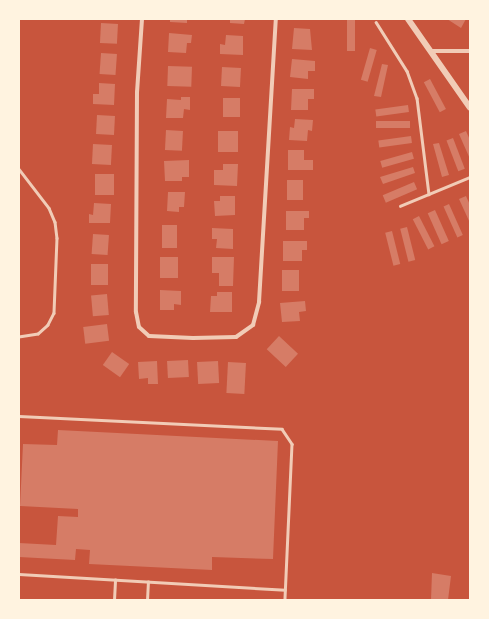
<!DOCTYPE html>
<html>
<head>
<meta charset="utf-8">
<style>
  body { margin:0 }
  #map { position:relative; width:489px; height:619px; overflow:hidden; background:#c8553d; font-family:"Fira Sans",sans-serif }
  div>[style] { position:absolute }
  .building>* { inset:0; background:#d67c66; transform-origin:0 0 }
  .service>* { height:2.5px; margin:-1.25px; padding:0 1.25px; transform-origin:1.25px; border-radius:1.25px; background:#f1ccb7 }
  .minor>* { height:4px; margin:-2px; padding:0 2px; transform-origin:2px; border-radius:2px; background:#f1ccb7 }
  .tertiary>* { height:6px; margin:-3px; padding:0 3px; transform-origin:3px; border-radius:3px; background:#f1ccb7 }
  span { translate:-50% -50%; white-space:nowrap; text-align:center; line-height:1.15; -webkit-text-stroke:4px #fff3e0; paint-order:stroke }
  .frame { position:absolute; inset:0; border:20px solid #fff3e0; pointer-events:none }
</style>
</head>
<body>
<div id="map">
  <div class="building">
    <i style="clip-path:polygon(170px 19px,187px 19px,187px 23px,170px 22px)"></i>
    <i style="clip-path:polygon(230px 19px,245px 19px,244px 24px,230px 23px)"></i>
    <i style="left:347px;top:19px;width:8px;height:32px"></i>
    <i style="clip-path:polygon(447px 19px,466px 19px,461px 28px)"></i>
    <i style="left:101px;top:23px;width:17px;height:20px;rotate:3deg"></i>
    <i style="clip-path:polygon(294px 28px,310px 29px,312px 50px,292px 49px)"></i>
    <i style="clip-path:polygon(169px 33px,192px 35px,191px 43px,187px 43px,186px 53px,168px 52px)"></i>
    <i style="clip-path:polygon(226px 35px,243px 36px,243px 55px,220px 54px,220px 44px,225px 45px)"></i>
    <i style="left:370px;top:48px;width:7px;height:33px;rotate:16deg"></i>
    <i style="left:101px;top:53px;width:16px;height:21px;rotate:4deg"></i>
    <i style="clip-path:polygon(292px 59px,315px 61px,315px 71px,308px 71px,308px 79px,290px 77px)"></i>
    <i style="clip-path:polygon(382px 64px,388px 65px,381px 97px,374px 96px)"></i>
    <i style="left:168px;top:66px;width:24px;height:20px;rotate:2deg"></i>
    <i style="left:222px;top:67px;width:19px;height:19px;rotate:3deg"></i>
    <i style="left:430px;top:79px;width:34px;height:7px;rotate:62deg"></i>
    <i style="clip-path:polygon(99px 83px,115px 84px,114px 105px,93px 104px,93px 94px,99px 94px)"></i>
    <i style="clip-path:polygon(292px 89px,314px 89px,314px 99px,308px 99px,308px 110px,291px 110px)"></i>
    <i style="clip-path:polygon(181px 97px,190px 97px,190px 110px,184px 109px,183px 118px,166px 118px,167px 99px,181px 100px)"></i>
    <i style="left:223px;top:98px;width:17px;height:19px"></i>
    <i style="left:408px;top:105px;width:7px;height:33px;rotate:82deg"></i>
    <i style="left:97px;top:115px;width:18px;height:19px;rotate:3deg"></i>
    <i style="clip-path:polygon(295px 119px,313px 120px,312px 131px,308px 130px,307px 141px,289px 140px,290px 127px,294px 128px)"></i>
    <i style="left:410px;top:121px;width:7px;height:34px;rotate:90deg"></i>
    <i style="left:166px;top:130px;width:17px;height:20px;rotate:3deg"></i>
    <i style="left:218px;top:131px;width:20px;height:21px"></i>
    <i style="clip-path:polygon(466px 131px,470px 140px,470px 159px,459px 134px)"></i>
    <i style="left:411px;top:136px;width:7px;height:33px;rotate:82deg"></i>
    <i style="left:453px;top:138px;width:33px;height:7px;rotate:69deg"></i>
    <i style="clip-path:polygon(439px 143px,449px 175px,442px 177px,433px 144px)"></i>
    <i style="left:93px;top:144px;width:19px;height:20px;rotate:3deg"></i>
    <i style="clip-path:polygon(288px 150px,304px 150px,304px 160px,313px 160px,313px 170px,288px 170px)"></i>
    <i style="left:412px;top:152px;width:7px;height:33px;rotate:74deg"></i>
    <i style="clip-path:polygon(189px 160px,189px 177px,182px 177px,182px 181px,165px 181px,164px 161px)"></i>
    <i style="clip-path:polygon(223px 164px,238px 164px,237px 186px,214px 185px,214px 170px,223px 170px)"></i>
    <i style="clip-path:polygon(413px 167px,415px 173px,383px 184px,380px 177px)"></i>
    <i style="left:95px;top:174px;width:19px;height:21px"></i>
    <i style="left:287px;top:180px;width:16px;height:20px"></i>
    <i style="left:414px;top:182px;width:8px;height:34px;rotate:67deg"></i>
    <i style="clip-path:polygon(168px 192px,185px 192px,184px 207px,179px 207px,179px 212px,167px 211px)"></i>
    <i style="clip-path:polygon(220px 196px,235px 196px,235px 215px,215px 216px,214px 201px,220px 201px)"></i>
    <i style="clip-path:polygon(466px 196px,470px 205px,470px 223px,459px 199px)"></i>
    <i style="clip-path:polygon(94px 203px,111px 204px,110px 223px,89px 223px,89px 214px,93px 215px)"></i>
    <i style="left:449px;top:204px;width:34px;height:6px;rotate:66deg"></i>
    <i style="left:435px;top:210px;width:34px;height:8px;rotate:66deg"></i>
    <i style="clip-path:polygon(286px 211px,309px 211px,309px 218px,304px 218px,304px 230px,286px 230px)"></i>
    <i style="left:419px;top:216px;width:34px;height:7px;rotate:63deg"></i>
    <i style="left:162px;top:225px;width:15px;height:23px"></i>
    <i style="left:407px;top:227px;width:34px;height:7px;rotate:76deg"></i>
    <i style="clip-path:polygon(212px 228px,233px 229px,233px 249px,216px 248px,217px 239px,212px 239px)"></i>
    <i style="left:392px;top:231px;width:34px;height:7px;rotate:76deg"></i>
    <i style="left:93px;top:234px;width:16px;height:20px;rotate:4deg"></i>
    <i style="clip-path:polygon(283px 241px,307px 241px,307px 250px,302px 250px,302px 261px,283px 261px)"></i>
    <i style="left:160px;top:257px;width:18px;height:21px"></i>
    <i style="clip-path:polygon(212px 257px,234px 257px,233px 286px,219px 286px,219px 273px,212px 273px)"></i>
    <i style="left:91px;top:264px;width:17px;height:21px"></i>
    <i style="left:282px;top:270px;width:17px;height:21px"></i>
    <i style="clip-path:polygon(160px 290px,181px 291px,181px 305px,174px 304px,174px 310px,160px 310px)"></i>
    <i style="clip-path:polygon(217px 292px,232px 292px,232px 312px,210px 312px,211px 296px,217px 296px)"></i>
    <i style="left:107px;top:294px;width:21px;height:16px;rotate:85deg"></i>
    <i style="clip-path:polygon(305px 301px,306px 311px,299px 312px,300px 321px,282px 322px,280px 303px)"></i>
    <i style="left:107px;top:324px;width:17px;height:24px;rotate:83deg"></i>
    <i style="left:279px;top:336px;width:26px;height:18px;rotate:43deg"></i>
    <i style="left:112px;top:352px;width:21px;height:16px;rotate:35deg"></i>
    <i style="left:188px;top:360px;width:17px;height:21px;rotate:87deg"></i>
    <i style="clip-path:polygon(157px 361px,158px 384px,148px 384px,148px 378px,139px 379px,138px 362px)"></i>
    <i style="left:218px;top:361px;width:22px;height:21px;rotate:87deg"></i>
    <i style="left:228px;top:362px;width:18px;height:31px;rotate:3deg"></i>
    <i style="clip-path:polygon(58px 430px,278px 441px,273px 559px,212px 557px,212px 570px,89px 564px,90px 550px,76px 549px,75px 560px,19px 557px,19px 543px,56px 545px,58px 516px,78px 517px,78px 509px,20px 506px,23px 444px,57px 445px)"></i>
    <i style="clip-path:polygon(432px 573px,451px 576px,448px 600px,431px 600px)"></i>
  </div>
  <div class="service">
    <i style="left:376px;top:22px;width:58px;rotate:57.7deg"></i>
    <i style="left:407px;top:71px;width:29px;rotate:70deg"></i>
    <i style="left:417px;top:98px;width:97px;rotate:82.9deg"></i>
    <i style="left:19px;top:169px;width:49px;rotate:52.4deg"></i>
    <i style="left:49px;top:208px;width:15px;rotate:67deg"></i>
    <i style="left:55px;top:222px;width:16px;rotate:83deg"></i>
    <i style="left:57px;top:238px;width:75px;rotate:92.3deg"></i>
    <i style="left:54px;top:313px;width:13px;rotate:117deg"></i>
    <i style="left:48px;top:325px;width:13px;rotate:138deg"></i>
    <i style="left:38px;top:334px;width:19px;rotate:171deg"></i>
    <i style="left:400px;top:206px;width:76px;rotate:-22.5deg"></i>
    <i style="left:19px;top:416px;width:263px;rotate:2.8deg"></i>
    <i style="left:282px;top:429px;width:18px;rotate:56deg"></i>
    <i style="left:292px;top:444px;width:156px;rotate:92.6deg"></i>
    <i style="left:19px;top:574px;width:266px;rotate:3.4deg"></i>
    <i style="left:114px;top:600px;width:20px;rotate:-87deg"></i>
    <i style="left:147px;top:600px;width:18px;rotate:-87deg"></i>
  </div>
  <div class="minor">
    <i style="left:142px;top:19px;width:73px;rotate:93.9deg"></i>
    <i style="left:137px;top:92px;width:220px;rotate:90.3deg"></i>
    <i style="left:136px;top:312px;width:15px;rotate:79deg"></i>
    <i style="left:139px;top:327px;width:13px;rotate:42deg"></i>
    <i style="left:149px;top:336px;width:44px;rotate:2.6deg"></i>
    <i style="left:193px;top:338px;width:43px;rotate:-1.3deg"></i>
    <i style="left:236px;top:337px;width:21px;rotate:-35deg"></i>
    <i style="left:253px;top:325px;width:24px;rotate:-75deg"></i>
    <i style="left:259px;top:302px;width:284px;rotate:-86.6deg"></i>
    <i style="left:430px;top:51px;width:40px"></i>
  </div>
  <div class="tertiary">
    <i style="left:408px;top:19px;width:108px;rotate:55.1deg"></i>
  </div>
  <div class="frame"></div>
</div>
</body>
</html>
